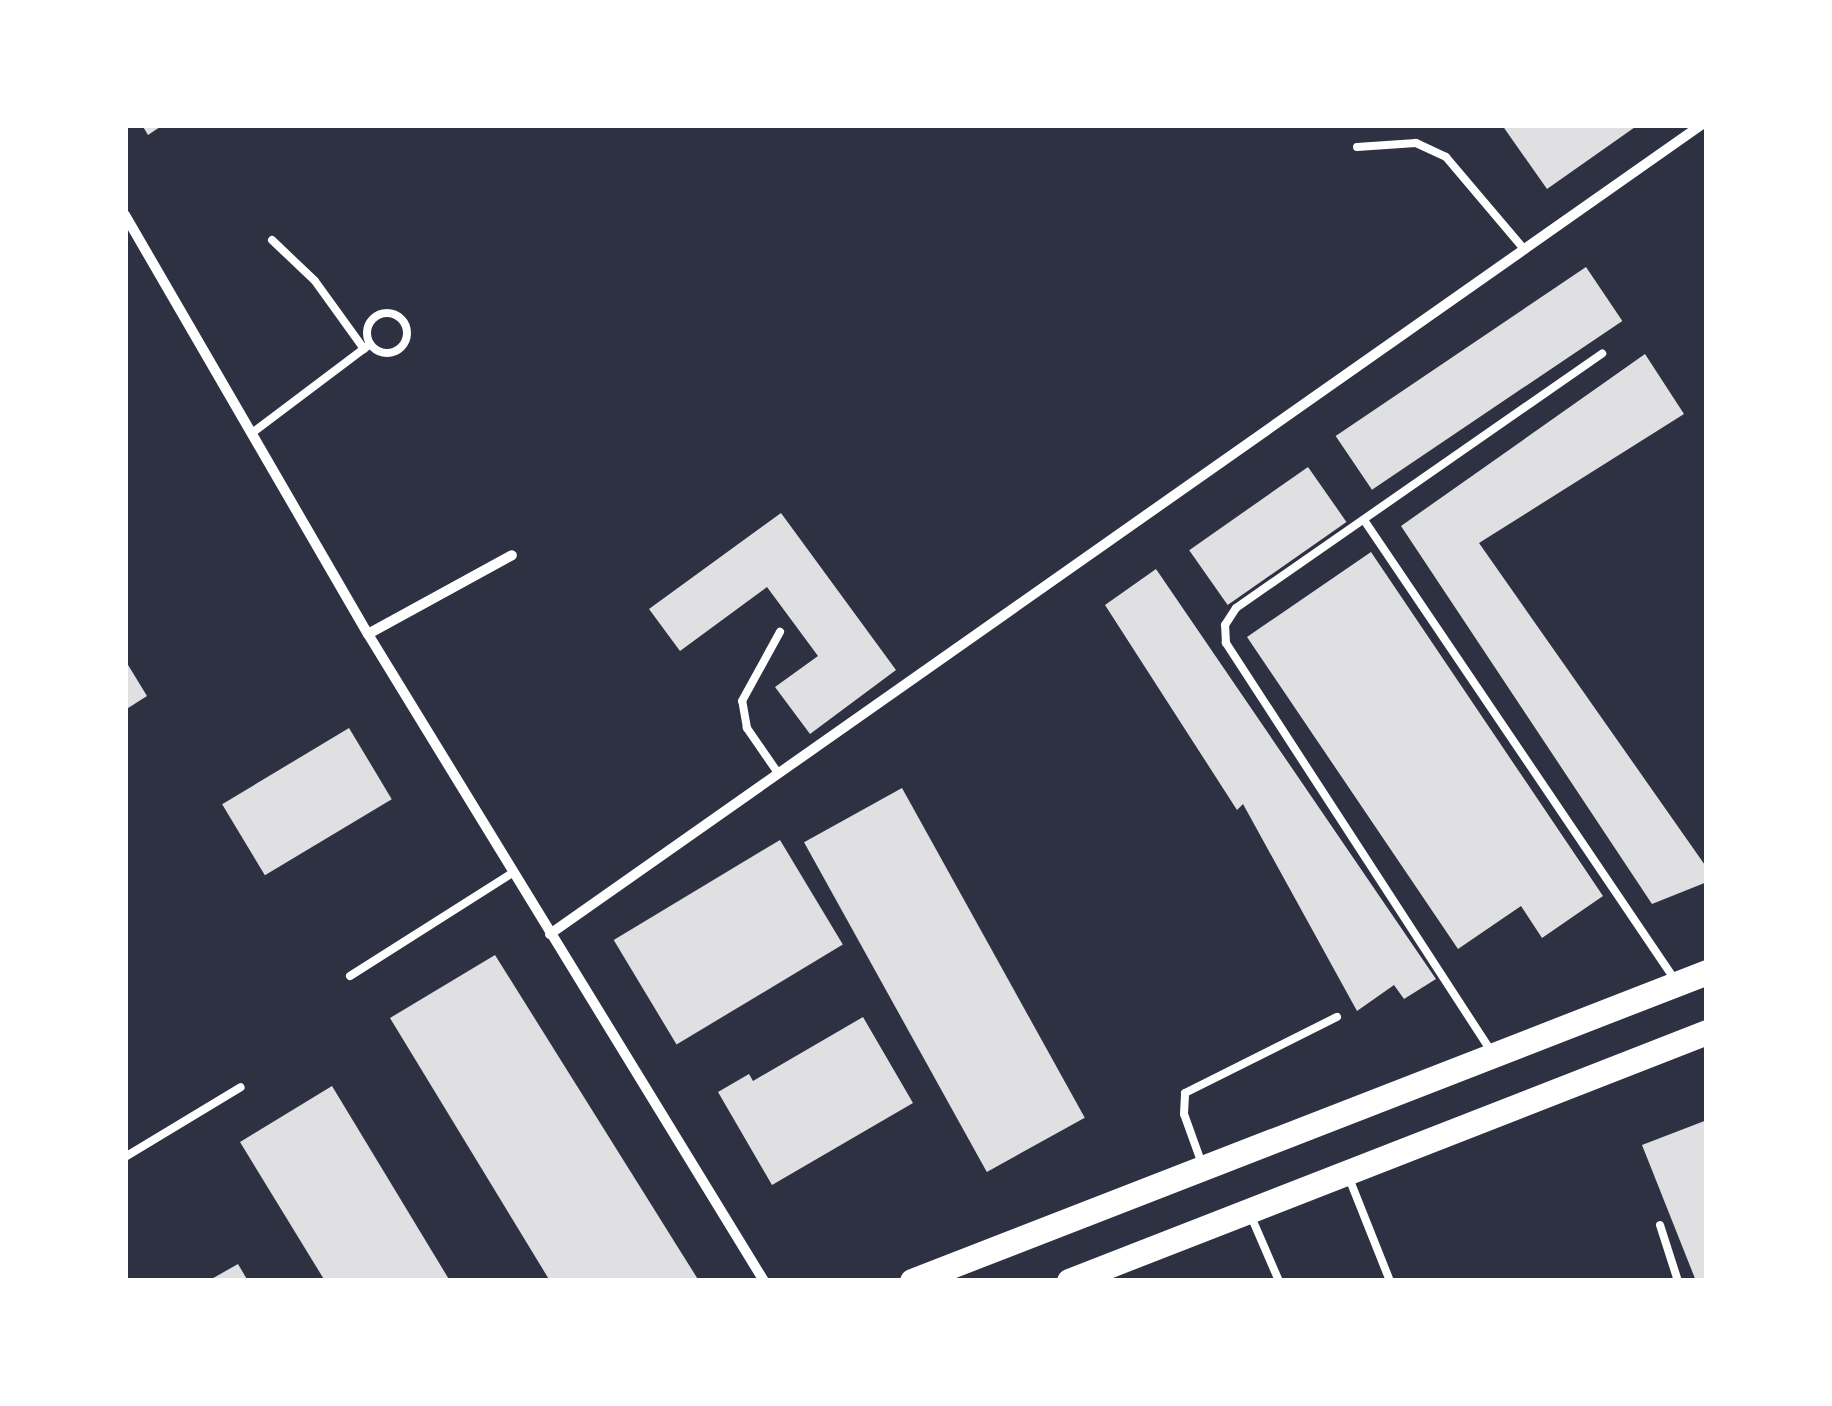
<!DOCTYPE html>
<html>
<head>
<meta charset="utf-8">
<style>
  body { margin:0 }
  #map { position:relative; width:1832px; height:1406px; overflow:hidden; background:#2d3142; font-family:"Golos Text",sans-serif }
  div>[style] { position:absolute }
  .building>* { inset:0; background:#e0e0e3; transform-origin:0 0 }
  .service>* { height:8px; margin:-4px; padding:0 4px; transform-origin:4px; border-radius:4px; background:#fff }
  .service>.ring { margin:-4px; padding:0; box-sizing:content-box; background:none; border:8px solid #fff; border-radius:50% }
  .minor>* { height:10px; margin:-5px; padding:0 5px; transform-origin:5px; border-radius:5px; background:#fff }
  .primary>* { height:25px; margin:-12.5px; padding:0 12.5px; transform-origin:12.5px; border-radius:12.5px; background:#fff }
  span { translate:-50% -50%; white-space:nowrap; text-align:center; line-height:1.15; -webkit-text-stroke:9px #fff; paint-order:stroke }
  .frame { position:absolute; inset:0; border:128px solid #fff; pointer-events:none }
</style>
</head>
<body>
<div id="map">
  <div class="building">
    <i style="clip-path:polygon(142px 125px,163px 125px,148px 135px)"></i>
    <i style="clip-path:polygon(1502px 125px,1638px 125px,1547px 189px)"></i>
    <i style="left:1586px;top:267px;width:65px;height:302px;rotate:56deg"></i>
    <i style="clip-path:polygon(1645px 354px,1684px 414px,1479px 543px,1707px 868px,1707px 882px,1652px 904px,1401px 526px)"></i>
    <i style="left:1308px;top:467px;width:67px;height:145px;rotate:55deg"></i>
    <i style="clip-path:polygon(781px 513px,896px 670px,810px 734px,775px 687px,818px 656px,767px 587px,680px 651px,649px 609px)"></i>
    <i style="clip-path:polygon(1371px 552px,1603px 896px,1542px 938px,1521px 906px,1458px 949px,1247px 637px)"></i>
    <i style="clip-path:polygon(1156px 569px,1436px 979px,1404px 999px,1394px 985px,1357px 1011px,1243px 804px,1237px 810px,1105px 605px)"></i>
    <i style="clip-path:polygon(125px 660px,147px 696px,125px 710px)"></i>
    <i style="left:349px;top:728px;width:83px;height:148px;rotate:59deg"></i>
    <i style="left:902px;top:788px;width:377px;height:112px;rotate:61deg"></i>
    <i style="left:780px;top:840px;width:122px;height:194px;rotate:59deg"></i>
    <i style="clip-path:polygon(495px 955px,699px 1281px,550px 1281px,390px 1018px)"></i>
    <i style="clip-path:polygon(863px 1017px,913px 1103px,772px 1185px,718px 1092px,749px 1074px,753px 1081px)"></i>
    <i style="clip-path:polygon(332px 1086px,450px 1281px,325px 1281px,240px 1142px)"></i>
    <i style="clip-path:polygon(1707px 1120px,1707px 1281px,1696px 1281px,1642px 1145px)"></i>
    <i style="clip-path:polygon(238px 1264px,248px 1281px,208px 1281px)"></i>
  </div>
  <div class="service">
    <i style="left:1357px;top:147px;width:59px;rotate:-3.9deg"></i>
    <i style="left:1416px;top:143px;width:33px;rotate:25deg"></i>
    <i style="left:1446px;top:157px;width:122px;rotate:49.7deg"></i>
    <i style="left:272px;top:240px;width:59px;rotate:43.6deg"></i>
    <i style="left:315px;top:281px;width:84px;rotate:54.2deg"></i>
    <i class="ring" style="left:367px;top:313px;width:32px;height:32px"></i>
    <i style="left:252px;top:433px;width:148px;rotate:-37deg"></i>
    <i style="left:1364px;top:520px;width:555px;rotate:55.94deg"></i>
    <i style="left:778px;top:773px;width:55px;rotate:-124.6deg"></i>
    <i style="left:747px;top:728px;width:27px;rotate:-100deg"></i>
    <i style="left:742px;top:701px;width:79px;rotate:-61.2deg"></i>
    <i style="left:350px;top:976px;width:192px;rotate:-32.4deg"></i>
    <i style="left:1491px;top:1051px;width:487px;rotate:-123deg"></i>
    <i style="left:1226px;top:643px;width:18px;rotate:-93deg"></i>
    <i style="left:1225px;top:625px;width:20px;rotate:-57deg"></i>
    <i style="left:1236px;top:608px;width:446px;rotate:-34.8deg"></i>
    <i style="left:125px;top:1157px;width:135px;rotate:-31.1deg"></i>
    <i style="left:1202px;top:1164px;width:53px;rotate:-109.8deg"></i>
    <i style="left:1184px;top:1114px;width:21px;rotate:-87deg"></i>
    <i style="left:1185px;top:1093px;width:170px;rotate:-26.6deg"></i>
    <i style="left:1349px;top:1178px;width:111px;rotate:68.3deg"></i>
    <i style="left:1250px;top:1214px;width:73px;rotate:66.6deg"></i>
    <i style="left:1660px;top:1225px;width:59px;rotate:72.2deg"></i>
  </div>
  <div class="minor">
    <i style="left:125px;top:215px;width:484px;rotate:59.9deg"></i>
    <i style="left:368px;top:634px;width:759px;rotate:58.53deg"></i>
    <i style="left:368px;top:634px;width:164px;rotate:-28.7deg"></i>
    <i style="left:550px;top:934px;width:1407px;rotate:-35.1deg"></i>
  </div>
  <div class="primary">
    <i style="left:912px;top:1281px;width:853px;rotate:-21.24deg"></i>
    <i style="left:1069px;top:1281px;width:685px;rotate:-21.32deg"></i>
  </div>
  <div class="frame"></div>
</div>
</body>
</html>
